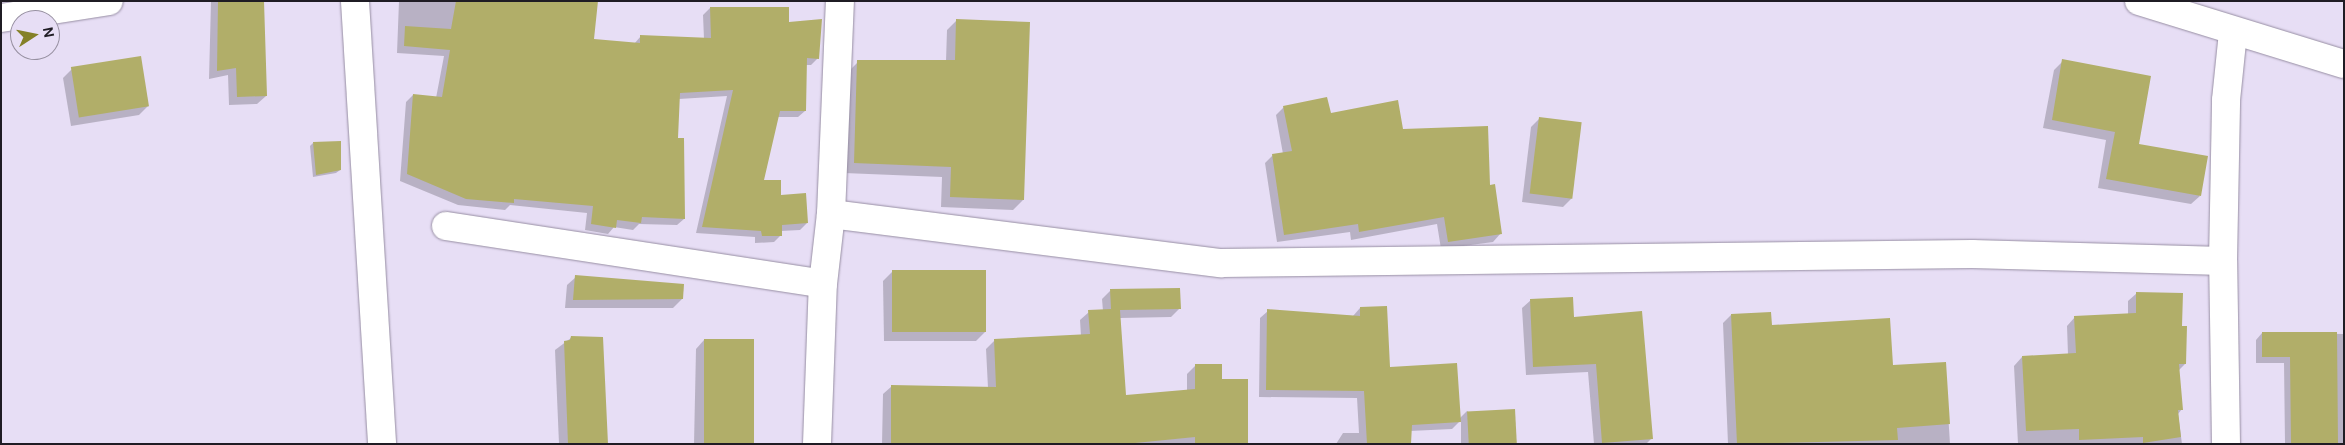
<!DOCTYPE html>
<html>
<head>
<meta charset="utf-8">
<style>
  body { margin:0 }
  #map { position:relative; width:2345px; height:445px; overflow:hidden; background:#e7def5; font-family:"DM Sans",sans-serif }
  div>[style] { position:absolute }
  .shadow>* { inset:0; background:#0003 }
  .building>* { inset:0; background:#b1ae69; transform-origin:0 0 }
  .roads { filter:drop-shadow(0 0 1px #978ea3) drop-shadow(0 0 1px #978ea3) }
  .minor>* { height:28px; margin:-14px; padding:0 14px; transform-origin:14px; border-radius:14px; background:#fff }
  .major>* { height:28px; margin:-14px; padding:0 14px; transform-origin:14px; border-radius:14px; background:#fff }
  span { translate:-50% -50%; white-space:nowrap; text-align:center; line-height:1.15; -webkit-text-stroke:4.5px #e7def5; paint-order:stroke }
  .frame { position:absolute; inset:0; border:2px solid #1f1c24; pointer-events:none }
  .north { position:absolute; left:10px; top:10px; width:50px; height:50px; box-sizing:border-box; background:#e7def5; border:1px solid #9790a1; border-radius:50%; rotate:79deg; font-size:14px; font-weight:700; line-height:20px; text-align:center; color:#1f1c24 }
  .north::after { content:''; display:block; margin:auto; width:18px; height:22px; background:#848027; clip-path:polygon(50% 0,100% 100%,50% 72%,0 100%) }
</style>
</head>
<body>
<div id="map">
  <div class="shadow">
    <i style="clip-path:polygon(211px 1px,263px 1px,266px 96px,257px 104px,229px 105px,228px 75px,209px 79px)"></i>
    <i style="clip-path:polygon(399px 1px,597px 1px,592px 40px,634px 44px,641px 36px,704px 39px,703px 15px,710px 8px,788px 8px,788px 23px,818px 58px,811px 65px,806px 65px,805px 111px,798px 117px,777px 117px,763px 182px,807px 223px,800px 230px,781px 231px,781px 235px,774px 242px,755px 243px,755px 237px,696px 233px,727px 96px,679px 99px,677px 139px,684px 219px,677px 225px,639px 224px,633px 230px,614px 227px,608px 234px,585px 230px,587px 213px,510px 205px,505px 210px,458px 205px,400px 181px,406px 102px,413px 95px,436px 98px,444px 56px,397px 53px)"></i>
    <i style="clip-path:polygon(957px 20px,1023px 200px,1013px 210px,941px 207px,942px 177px,844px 173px,848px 72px,858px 62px,946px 61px,947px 30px)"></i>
    <i style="clip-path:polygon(2063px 61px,2138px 145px,2200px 196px,2191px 204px,2098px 188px,2106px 140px,2043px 128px,2054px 70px)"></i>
    <i style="clip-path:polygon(72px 69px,148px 106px,139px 115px,71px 126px,63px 78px)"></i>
    <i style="clip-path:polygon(1284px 107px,1402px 130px,1489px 186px,1501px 233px,1493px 242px,1441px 249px,1437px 224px,1351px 240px,1350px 232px,1277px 242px,1265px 163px,1273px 155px,1283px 154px,1276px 115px)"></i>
    <i style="clip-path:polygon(1540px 118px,1572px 198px,1563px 207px,1522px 202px,1531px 127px)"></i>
    <i style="clip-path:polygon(313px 143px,340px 170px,336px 173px,313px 177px,310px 146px)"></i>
    <i style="clip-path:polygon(892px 272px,985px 332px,976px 341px,884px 341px,883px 281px)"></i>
    <i style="clip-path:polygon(576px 277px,682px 299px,673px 308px,565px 308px,567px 285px)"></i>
    <i style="clip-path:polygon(1110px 291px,1180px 308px,1171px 317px,1120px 318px,1125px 396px,1187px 391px,1187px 374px,1195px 366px,1221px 381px,1247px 380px,1248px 444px,882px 444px,883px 394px,892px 386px,988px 388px,986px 349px,995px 340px,1081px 336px,1080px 320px,1089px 312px,1103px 311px,1102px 299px)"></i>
    <i style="clip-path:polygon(2137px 293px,2180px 328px,2185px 364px,2178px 371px,2182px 409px,2178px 414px,2182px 444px,2018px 444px,2014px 366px,2022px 357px,2068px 355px,2067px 326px,2075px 317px,2128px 315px,2128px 301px)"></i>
    <i style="clip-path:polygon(1531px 300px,1572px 318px,1651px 439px,1646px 444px,1594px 444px,1588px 372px,1526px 375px,1522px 308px)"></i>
    <i style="clip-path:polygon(1360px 308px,1389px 368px,1459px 419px,1467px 411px,1515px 444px,1461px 444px,1461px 420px,1452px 429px,1410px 431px,1410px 444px,1336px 444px,1343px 433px,1359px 433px,1357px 398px,1259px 397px,1260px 318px,1268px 311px,1353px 316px)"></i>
    <i style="clip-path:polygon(1731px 315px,1892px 367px,1945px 364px,1950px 444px,1728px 444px,1723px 323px)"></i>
    <i style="clip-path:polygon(2262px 333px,2344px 334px,2344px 444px,2285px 444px,2284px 363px,2256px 363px,2256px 340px)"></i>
    <i style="clip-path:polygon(571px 338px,606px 444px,559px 444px,555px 350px)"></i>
    <i style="clip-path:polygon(704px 340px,751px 444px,694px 444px,696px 349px)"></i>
  </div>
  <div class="building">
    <i style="clip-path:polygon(218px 1px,264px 1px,267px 96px,237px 97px,236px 68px,217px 71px)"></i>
    <i style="clip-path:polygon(456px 1px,598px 1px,594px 39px,640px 43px,640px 35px,711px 38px,710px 7px,789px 7px,789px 22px,822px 19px,819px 59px,807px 58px,806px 111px,780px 111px,764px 180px,781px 180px,781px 195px,806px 193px,808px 223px,782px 225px,782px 236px,762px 236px,761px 231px,702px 227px,733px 90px,680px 93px,678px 138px,684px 138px,685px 219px,642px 217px,641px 223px,617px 220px,616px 228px,591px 224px,593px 206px,514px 199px,514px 203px,466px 199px,407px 174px,413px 94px,442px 97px,450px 50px,404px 46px,405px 26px,451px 29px)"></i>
    <i style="clip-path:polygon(956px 19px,1030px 22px,1024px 200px,950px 197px,951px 167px,854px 163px,857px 60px,955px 60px)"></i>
    <i style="left:141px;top:56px;width:51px;height:71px;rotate:81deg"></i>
    <i style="clip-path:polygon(2062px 59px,2151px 76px,2139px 144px,2208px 156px,2201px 196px,2106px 179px,2115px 132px,2052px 120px)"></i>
    <i style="clip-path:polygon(1327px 97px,1331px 113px,1398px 100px,1403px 129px,1488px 126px,1490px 185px,1495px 184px,1502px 234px,1448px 242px,1444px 217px,1359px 232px,1358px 224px,1284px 235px,1272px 154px,1292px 151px,1283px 106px)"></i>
    <i style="left:1539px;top:117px;width:43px;height:77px;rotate:7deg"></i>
    <i style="clip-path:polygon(341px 141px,341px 170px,316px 175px,313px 142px)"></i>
    <i style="left:986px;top:270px;width:62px;height:94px;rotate:90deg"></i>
    <i style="clip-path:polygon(575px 275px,684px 284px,683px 299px,573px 300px)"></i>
    <i style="clip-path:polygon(1180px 288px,1181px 309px,1120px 310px,1126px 395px,1195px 389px,1195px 364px,1222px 364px,1222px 379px,1248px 379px,1248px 444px,1195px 444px,1195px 437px,1125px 444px,891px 444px,891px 385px,996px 387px,994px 339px,1090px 334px,1088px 310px,1111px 309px,1110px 289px)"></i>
    <i style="clip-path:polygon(2136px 292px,2183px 293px,2182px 326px,2187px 326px,2186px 364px,2179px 364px,2183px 410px,2178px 410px,2181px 437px,2143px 443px,2143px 437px,2079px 440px,2079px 429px,2026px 431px,2022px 356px,2076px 353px,2074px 316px,2136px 313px)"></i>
    <i style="clip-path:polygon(1573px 297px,1574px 317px,1642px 311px,1653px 439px,1602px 443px,1596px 364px,1533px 367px,1530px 299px)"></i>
    <i style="clip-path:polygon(1387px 306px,1390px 367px,1457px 363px,1461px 422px,1412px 425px,1411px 444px,1367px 444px,1364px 391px,1266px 390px,1267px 309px,1360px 316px,1360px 307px)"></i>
    <i style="clip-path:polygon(1771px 312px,1772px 325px,1890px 318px,1893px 365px,1946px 362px,1950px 424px,1897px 428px,1898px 440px,1737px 444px,1731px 314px)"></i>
    <i style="clip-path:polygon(2262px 332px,2337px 332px,2338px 444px,2291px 444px,2290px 357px,2262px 357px)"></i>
    <i style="clip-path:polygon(571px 336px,603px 337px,608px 444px,568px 444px,564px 341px,570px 340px)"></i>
    <i style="left:704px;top:339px;width:50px;height:105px"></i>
    <i style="left:1515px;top:409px;width:35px;height:48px;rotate:87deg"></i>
  </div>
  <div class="roads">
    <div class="minor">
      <i style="left:355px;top:1px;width:444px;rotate:86.5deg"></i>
      <i style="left:1px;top:18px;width:109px;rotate:-8.9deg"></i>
      <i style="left:831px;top:214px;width:393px;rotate:7.2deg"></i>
      <i style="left:1221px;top:263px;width:751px;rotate:-0.69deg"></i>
      <i style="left:1972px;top:254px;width:251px;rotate:1.6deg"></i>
      <i style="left:446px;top:226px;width:381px;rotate:8.7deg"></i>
      <i style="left:817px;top:444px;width:160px;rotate:-87.9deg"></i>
      <i style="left:823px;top:284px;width:70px;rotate:-83.5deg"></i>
      <i style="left:831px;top:214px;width:213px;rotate:-87.6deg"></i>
      <i style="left:2226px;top:444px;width:183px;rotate:-90.9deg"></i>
      <i style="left:2223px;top:261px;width:161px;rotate:-88.9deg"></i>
      <i style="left:2226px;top:100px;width:68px;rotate:-84.1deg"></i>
    </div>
    <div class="major">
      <i style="left:2139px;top:1px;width:214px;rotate:17.1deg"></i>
    </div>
  </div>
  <div class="frame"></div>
  <div class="north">N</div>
</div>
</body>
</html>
